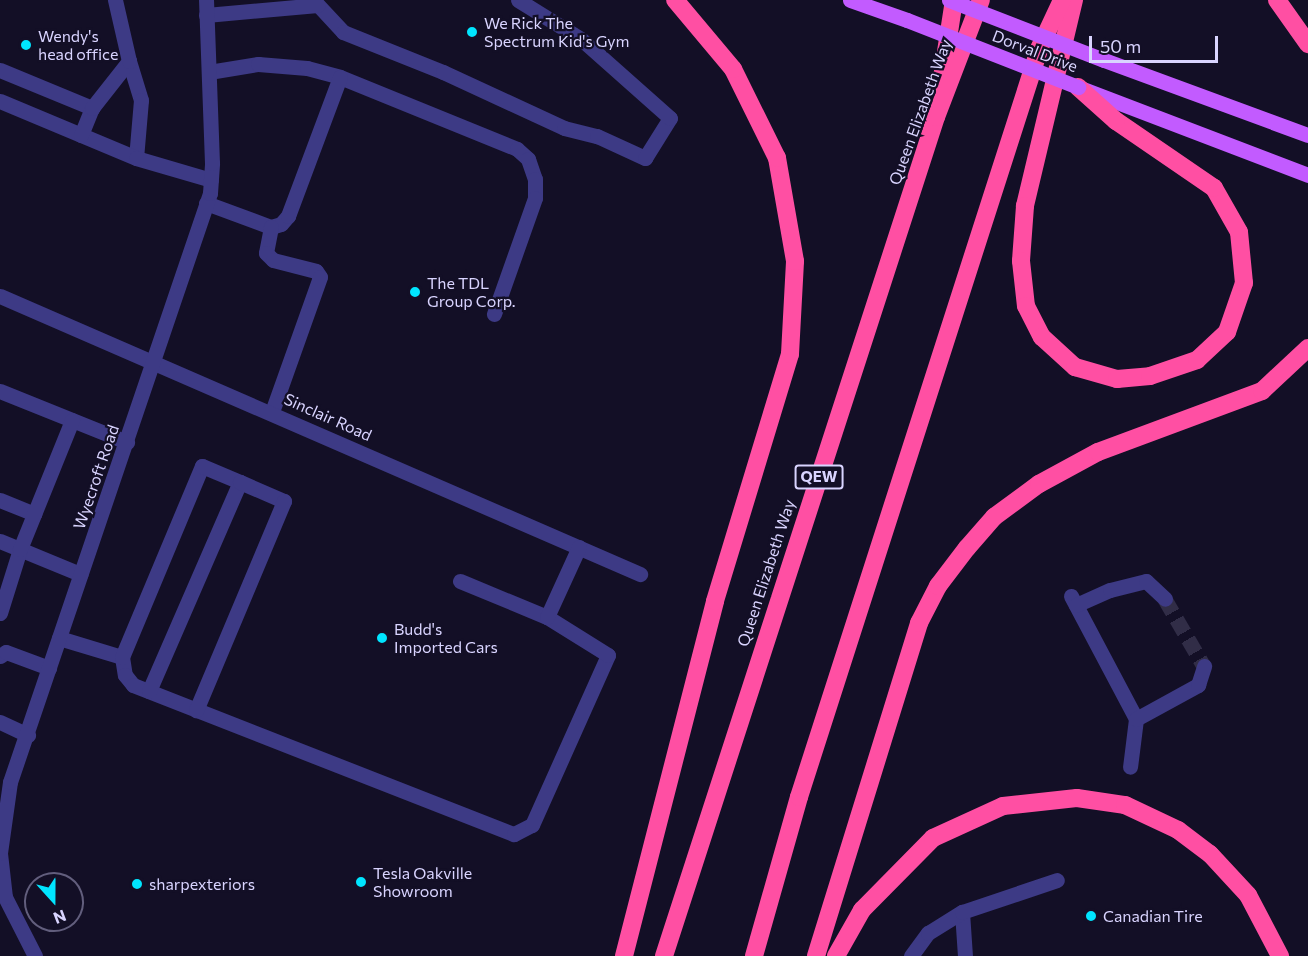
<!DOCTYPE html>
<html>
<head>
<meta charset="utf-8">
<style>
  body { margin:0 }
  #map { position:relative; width:1308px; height:956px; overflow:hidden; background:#130f26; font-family:Commissioner,sans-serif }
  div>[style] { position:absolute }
  .minor-tunnel>* { height:15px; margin-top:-7.5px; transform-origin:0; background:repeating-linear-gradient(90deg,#312d47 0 15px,transparent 0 23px) }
  .minor>* { height:15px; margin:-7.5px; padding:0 7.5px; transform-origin:7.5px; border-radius:7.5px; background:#3d3a85 }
  .major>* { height:15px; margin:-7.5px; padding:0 7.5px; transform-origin:7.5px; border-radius:7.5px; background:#c25bff }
  .highway>* { height:18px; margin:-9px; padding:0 9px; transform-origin:9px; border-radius:9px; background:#ff4fa3 }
  .major-bridge>* { height:15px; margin:-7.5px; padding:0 7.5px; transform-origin:7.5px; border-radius:7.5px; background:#c25bff }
  .dots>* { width:16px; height:16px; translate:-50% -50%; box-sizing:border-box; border:3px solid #130f26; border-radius:50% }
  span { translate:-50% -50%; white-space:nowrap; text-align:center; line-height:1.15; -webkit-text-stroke:4.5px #130f26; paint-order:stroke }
  .shield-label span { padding:2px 4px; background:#130f26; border:2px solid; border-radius:4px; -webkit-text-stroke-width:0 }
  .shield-label { font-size:15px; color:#d9d4ff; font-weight:700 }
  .poi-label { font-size:16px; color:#d9d4ff }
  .left { translate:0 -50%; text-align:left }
  .street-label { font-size:16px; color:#d9d4ff }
  .north { position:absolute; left:24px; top:872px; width:60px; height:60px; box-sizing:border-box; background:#130f26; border:2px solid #625e7d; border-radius:50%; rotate:159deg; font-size:16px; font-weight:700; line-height:24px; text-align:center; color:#d9d4ff }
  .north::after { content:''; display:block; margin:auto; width:21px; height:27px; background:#00e5ff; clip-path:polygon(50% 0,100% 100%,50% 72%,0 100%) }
  .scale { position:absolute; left:1089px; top:36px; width:129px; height:27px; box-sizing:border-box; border:3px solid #d9d4ff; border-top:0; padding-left:8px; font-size:18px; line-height:21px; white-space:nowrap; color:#d9d4ff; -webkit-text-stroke:4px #130f26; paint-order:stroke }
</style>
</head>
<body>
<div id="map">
  <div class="minor-tunnel">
    <i style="left:1165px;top:599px;width:78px;rotate:59.8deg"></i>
  </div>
  <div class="minor">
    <i style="left:318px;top:5px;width:37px;rotate:47deg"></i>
    <i style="left:343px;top:32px;width:108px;rotate:21.8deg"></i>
    <i style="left:443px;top:72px;width:133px;rotate:24.8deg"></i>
    <i style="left:564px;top:128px;width:34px;rotate:14deg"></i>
    <i style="left:597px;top:136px;width:53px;rotate:24.6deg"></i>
    <i style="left:645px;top:158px;width:47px;rotate:-58deg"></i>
    <i style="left:670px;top:118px;width:119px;rotate:-138.4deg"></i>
    <i style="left:581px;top:39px;width:74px;rotate:-148.2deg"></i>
    <i style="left:206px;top:15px;width:112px;rotate:-5.1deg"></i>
    <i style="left:129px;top:61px;width:41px;rotate:72.9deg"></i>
    <i style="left:141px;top:100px;width:58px;rotate:94.9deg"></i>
    <i style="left:0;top:70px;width:100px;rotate:22.4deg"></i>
    <i style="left:209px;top:72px;width:50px;rotate:-9.3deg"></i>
    <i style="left:258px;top:64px;width:49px;rotate:4.7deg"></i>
    <i style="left:307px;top:68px;width:34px;rotate:15deg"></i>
    <i style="left:340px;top:77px;width:191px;rotate:22.1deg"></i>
    <i style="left:517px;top:149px;width:15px;rotate:42deg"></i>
    <i style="left:528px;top:159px;width:21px;rotate:71deg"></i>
    <i style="left:535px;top:179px;width:19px;rotate:90deg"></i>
    <i style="left:535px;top:198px;width:123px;rotate:109.5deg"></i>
    <i style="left:0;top:101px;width:147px;rotate:22.7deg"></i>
    <i style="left:136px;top:158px;width:78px;rotate:16.3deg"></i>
    <i style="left:81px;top:135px;width:29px;rotate:-68deg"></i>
    <i style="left:92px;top:108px;width:60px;rotate:-51.8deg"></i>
    <i style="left:129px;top:61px;width:63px;rotate:-102.9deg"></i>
    <i style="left:206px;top:203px;width:69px;rotate:20.3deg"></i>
    <i style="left:271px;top:227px;width:10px;rotate:-17deg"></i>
    <i style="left:281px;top:224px;width:11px;rotate:-49deg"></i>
    <i style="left:288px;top:216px;width:148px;rotate:-69.5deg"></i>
    <i style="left:271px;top:227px;width:26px;rotate:101deg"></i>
    <i style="left:266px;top:253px;width:10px;rotate:45deg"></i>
    <i style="left:273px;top:260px;width:44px;rotate:14.3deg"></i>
    <i style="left:316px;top:271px;width:7px;rotate:56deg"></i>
    <i style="left:320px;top:277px;width:143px;rotate:109.6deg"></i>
    <i style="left:0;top:296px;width:698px;rotate:23.48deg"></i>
    <i style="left:0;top:391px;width:137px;rotate:21.9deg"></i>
    <i style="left:0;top:500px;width:37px;rotate:22deg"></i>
    <i style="left:0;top:541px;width:87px;rotate:22.4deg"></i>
    <i style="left:460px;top:581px;width:94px;rotate:22.5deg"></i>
    <i style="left:1071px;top:596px;width:139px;rotate:62.1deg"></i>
    <i style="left:1136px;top:719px;width:48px;rotate:97.1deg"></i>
    <i style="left:1076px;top:605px;width:37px;rotate:-24deg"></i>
    <i style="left:1110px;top:590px;width:37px;rotate:-14deg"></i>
    <i style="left:1146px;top:581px;width:26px;rotate:43deg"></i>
    <i style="left:0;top:613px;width:67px;rotate:-72.6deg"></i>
    <i style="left:20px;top:549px;width:139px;rotate:-68deg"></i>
    <i style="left:59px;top:638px;width:66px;rotate:16.8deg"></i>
    <i style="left:122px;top:657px;width:18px;rotate:81deg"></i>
    <i style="left:125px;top:675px;width:13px;rotate:51deg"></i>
    <i style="left:133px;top:685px;width:409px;rotate:21.4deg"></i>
    <i style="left:514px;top:834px;width:20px;rotate:-27deg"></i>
    <i style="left:532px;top:825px;width:186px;rotate:-65.9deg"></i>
    <i style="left:608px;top:655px;width:72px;rotate:-148.1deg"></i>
    <i style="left:547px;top:617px;width:77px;rotate:-65.4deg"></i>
    <i style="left:0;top:656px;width:7px;rotate:-34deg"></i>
    <i style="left:6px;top:652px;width:46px;rotate:20.4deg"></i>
    <i style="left:122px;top:657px;width:207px;rotate:-67.3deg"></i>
    <i style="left:202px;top:466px;width:41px;rotate:22.8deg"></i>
    <i style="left:149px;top:691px;width:228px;rotate:-66.5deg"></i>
    <i style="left:240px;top:482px;width:48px;rotate:23.4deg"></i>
    <i style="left:284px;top:501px;width:227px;rotate:112.8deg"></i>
    <i style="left:1136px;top:719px;width:71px;rotate:-28.7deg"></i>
    <i style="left:1198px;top:685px;width:20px;rotate:-72deg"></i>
    <i style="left:0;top:722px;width:31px;rotate:25deg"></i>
    <i style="left:962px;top:912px;width:44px;rotate:86.1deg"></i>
    <i style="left:35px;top:956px;width:66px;rotate:-117deg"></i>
    <i style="left:5px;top:897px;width:44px;rotate:-96.5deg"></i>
    <i style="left:0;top:853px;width:72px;rotate:-82deg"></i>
    <i style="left:10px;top:782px;width:622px;rotate:-71.24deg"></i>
    <i style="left:210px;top:193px;width:30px;rotate:-86deg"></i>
    <i style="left:212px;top:163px;width:163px;rotate:-92.1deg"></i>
    <i style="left:911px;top:956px;width:29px;rotate:-54deg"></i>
    <i style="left:928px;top:933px;width:40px;rotate:-32deg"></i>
    <i style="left:962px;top:912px;width:100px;rotate:-18.6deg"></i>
  </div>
  <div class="major">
    <i style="left:850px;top:0;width:60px;rotate:19.3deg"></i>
    <i style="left:1104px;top:60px;width:217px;rotate:20.2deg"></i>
    <i style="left:1083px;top:89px;width:241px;rotate:20.9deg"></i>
  </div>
  <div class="highway">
    <i style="left:1074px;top:0;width:212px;rotate:103.4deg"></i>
    <i style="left:1025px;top:206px;width:55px;rotate:94.2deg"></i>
    <i style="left:1021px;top:261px;width:45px;rotate:83.7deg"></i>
    <i style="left:1026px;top:306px;width:35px;rotate:63deg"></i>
    <i style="left:1042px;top:337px;width:45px;rotate:42.3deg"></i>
    <i style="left:1075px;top:367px;width:44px;rotate:15.9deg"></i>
    <i style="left:1117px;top:379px;width:33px;rotate:-5deg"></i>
    <i style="left:1150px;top:376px;width:50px;rotate:-18.8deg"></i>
    <i style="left:1197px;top:360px;width:41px;rotate:-43deg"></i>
    <i style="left:1227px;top:332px;width:52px;rotate:-70.9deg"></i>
    <i style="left:1244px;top:283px;width:51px;rotate:-95.6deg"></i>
    <i style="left:1239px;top:232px;width:51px;rotate:-119.6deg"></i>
    <i style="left:1214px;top:188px;width:119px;rotate:-145.6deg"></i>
    <i style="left:1116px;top:121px;width:51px;rotate:-138.2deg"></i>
    <i style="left:1277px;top:0;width:54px;rotate:54.8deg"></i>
    <i style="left:941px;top:84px;width:85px;rotate:-81.2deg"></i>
    <i style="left:624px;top:956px;width:366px;rotate:-75.6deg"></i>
    <i style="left:715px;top:601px;width:258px;rotate:-73.1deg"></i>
    <i style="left:790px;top:354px;width:93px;rotate:-86.9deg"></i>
    <i style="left:795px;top:261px;width:105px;rotate:-99.9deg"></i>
    <i style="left:777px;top:158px;width:99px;rotate:-116.3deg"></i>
    <i style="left:733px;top:69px;width:90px;rotate:-130deg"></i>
    <i style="left:664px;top:956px;width:882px;rotate:-72.04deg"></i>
    <i style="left:936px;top:117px;width:125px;rotate:-69deg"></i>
    <i style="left:754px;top:956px;width:165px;rotate:-74.2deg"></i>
    <i style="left:799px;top:797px;width:788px;rotate:-72.19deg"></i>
    <i style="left:1040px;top:47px;width:52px;rotate:-64.9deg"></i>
    <i style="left:816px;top:956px;width:349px;rotate:-72.8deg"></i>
    <i style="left:919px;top:623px;width:42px;rotate:-62.8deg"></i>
    <i style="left:938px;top:586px;width:48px;rotate:-52.7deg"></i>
    <i style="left:967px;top:548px;width:41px;rotate:-48.9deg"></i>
    <i style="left:994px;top:517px;width:56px;rotate:-36.3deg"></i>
    <i style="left:1039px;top:484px;width:67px;rotate:-28.5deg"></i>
    <i style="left:1098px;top:452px;width:175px;rotate:-20.4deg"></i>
    <i style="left:1262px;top:391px;width:63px;rotate:-43.1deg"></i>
    <i style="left:836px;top:956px;width:53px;rotate:-60.5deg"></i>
    <i style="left:862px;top:910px;width:101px;rotate:-45.4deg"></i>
    <i style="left:933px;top:838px;width:77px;rotate:-24.6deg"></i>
    <i style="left:1003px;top:806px;width:74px;rotate:-6.2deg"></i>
    <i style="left:1077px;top:798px;width:49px;rotate:8.3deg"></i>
    <i style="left:1125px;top:805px;width:59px;rotate:25.3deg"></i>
    <i style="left:1178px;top:830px;width:40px;rotate:37deg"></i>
    <i style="left:1210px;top:854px;width:56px;rotate:47.2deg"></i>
    <i style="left:1248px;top:895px;width:69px;rotate:62.3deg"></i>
  </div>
  <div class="major-bridge">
    <i style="left:949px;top:0;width:166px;rotate:21.2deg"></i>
    <i style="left:907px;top:20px;width:184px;rotate:21.4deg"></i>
  </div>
  <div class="dots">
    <i style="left:472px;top:32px;background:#00e5ff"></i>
    <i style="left:26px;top:45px;background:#00e5ff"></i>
    <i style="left:415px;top:292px;background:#00e5ff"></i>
    <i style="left:382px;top:638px;background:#00e5ff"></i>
    <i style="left:361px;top:882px;background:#00e5ff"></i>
    <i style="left:137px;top:884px;background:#00e5ff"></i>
    <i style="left:1091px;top:916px;background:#00e5ff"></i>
  </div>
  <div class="shield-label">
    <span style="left:819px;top:477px">QEW</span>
  </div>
  <div class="poi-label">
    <span class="left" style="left:484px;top:32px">We Rick The<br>Spectrum Kid's Gym</span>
    <span class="left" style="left:38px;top:45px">Wendy's<br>head office</span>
    <span class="left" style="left:427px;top:292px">The TDL<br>Group Corp.</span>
    <span class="left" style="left:394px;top:638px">Budd's<br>Imported Cars</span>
    <span class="left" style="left:373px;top:882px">Tesla Oakville<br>Showroom</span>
    <span class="left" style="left:149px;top:884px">sharpexteriors</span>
    <span class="left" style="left:1103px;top:916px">Canadian Tire</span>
  </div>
  <div class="street-label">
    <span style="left:1035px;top:51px;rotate:21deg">Dorval Drive</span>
    <span style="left:920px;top:112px;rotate:-70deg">Queen Elizabeth Way</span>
    <span style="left:328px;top:417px;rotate:24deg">Sinclair Road</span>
    <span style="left:96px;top:477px;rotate:-71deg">Wyecroft Road</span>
    <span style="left:766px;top:573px;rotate:-72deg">Queen Elizabeth Way</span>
  </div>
  <div class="north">N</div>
  <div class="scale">50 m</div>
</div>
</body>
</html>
